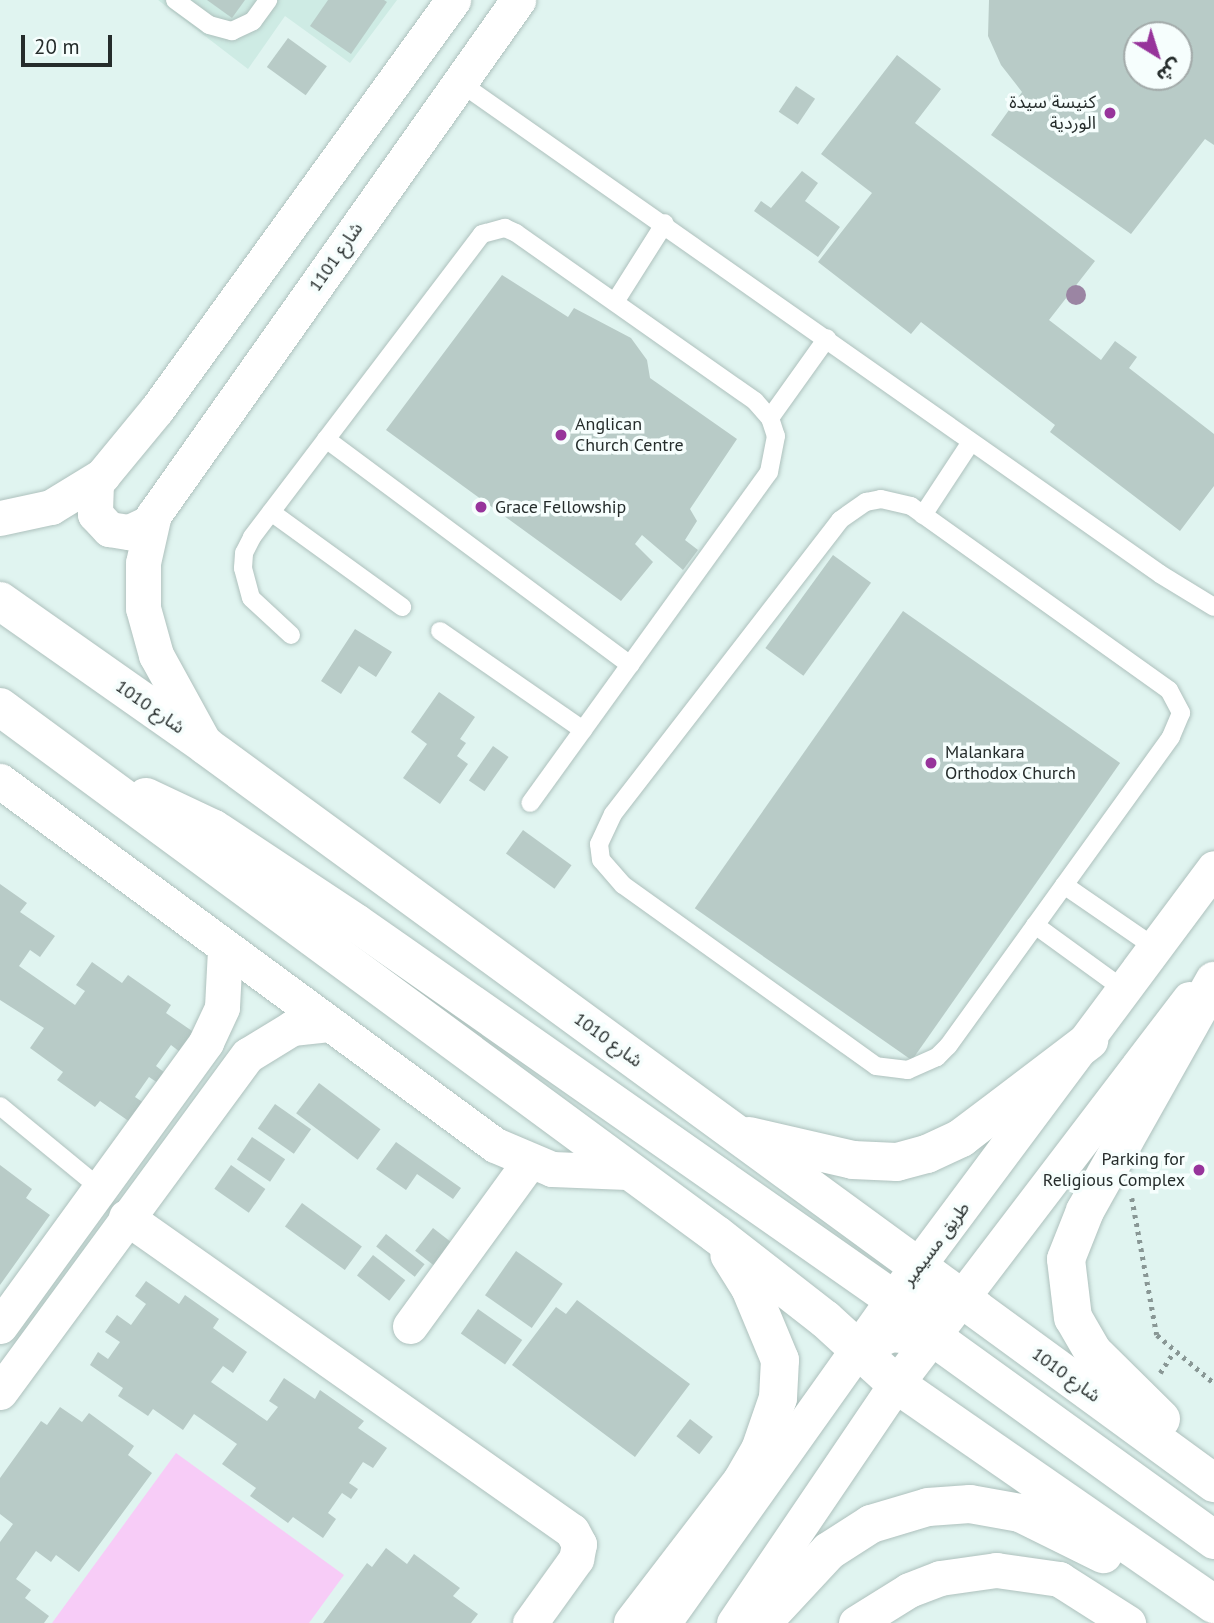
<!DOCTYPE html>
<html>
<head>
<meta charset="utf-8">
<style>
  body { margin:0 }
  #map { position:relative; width:1214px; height:1623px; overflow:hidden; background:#e0f4f0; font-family:"PT Sans","Noto Sans Arabic",sans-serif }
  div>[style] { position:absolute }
  .built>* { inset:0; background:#ceebe4 }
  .green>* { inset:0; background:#f7ccf7 }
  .building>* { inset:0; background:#b8cbc7; transform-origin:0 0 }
  .path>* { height:4.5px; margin-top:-2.25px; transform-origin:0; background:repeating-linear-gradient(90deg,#899795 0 3.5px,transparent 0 8.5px) }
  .roads { filter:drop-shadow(0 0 2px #aec1bd) drop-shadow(0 0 2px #aec1bd) }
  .service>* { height:18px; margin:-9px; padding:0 9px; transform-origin:9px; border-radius:9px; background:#fff }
  .minor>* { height:35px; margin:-17.5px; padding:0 17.5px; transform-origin:17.5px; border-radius:17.5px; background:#fff }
  .tertiary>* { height:38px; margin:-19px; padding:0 19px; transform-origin:19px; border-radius:19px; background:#fff }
  .trees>* { width:20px; height:20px; margin:-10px; border-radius:50%; background:#9b85a3 }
  .dots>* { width:19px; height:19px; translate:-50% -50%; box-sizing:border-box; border:4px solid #f6fefd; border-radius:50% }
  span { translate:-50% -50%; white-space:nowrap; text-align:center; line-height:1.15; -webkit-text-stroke:7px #f6fefd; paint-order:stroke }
  .poi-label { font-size:18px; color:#252c2b }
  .right { translate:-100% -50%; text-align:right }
  .left { translate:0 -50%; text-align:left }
  .street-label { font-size:18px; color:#252c2b }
  .north { position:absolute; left:1123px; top:21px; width:70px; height:70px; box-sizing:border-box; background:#f6fefd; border:2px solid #a2aaa9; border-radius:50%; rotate:142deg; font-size:19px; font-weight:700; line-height:28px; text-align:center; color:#252c2b }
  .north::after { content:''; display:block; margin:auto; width:24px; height:32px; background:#97349b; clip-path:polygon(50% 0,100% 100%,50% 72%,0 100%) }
  .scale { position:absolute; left:21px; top:35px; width:91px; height:32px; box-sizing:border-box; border:4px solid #252c2b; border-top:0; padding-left:9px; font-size:21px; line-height:24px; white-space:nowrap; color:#252c2b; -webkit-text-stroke:5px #f6fefd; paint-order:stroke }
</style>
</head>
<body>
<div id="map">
  <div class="built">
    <i style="clip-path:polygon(158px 0,397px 0,350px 63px,285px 16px,248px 69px)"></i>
  </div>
  <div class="green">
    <i style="clip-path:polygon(176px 1453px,344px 1575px,309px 1623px,52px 1623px)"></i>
  </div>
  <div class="building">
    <i style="clip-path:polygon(207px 0,245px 0,232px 18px)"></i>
    <i style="clip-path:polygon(328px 0,384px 0,387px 2px,351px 54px,310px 26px)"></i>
    <i style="clip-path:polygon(evenodd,989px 0,1214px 0,1214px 145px,1205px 139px,1131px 234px,991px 135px,1022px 92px,1001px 65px,988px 36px,989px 0,1137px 35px,1179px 35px,1179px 77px,1137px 77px,1137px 35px)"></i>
    <i style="left:288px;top:38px;width:48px;height:36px;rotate:36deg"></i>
    <i style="clip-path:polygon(897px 55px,941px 89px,915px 123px,1095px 261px,1049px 320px,1101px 360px,1115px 341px,1137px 357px,1129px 368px,1214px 434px,1214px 486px,1180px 531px,1050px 432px,1055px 425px,921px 322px,911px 334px,818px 262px,872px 193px,821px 154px)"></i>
    <i style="left:796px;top:86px;width:23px;height:31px;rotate:34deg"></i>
    <i style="clip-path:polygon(802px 171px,818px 183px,805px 201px,840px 227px,818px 257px,754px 211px,761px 201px,771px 208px)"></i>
    <i style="clip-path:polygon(502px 275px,568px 317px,574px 308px,631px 338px,647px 360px,650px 378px,737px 439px,690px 509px,697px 521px,685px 540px,698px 550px,683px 570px,642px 535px,635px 544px,653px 562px,621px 601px,386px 430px)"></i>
    <i style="left:833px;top:555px;width:47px;height:115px;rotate:36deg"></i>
    <i style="left:903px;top:611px;width:265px;height:363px;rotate:35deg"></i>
    <i style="clip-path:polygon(355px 629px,392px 652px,376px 677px,359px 666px,341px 694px,321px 681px)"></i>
    <i style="clip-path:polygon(439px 692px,475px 717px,460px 739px,466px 743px,457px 756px,468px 764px,440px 804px,403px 778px,427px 744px,411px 732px)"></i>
    <i style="left:493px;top:746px;width:19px;height:42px;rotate:35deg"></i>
    <i style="left:523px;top:830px;width:60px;height:29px;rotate:36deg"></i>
    <i style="clip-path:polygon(0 884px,27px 903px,20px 912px,55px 936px,40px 957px,30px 950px,19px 966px,75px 1005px,85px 991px,76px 985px,92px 962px,122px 983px,128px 975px,171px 1005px,166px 1013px,195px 1033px,180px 1052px,171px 1045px,156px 1066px,165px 1073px,158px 1083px,149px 1077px,135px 1097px,144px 1103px,130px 1122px,100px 1101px,95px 1107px,57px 1080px,63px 1072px,30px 1048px,44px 1028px,0 1000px)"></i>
    <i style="left:319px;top:1083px;width:77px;height:38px;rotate:37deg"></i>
    <i style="left:275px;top:1104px;width:44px;height:30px;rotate:35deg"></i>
    <i style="left:252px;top:1137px;width:40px;height:27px;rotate:34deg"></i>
    <i style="clip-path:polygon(396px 1142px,461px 1188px,453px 1199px,417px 1174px,406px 1190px,376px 1169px)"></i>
    <i style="clip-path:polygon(0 1165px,32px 1189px,26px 1198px,50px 1215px,0 1285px)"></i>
    <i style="left:231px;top:1165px;width:42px;height:29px;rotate:35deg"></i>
    <i style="left:302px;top:1203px;width:74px;height:29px;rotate:36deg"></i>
    <i style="left:433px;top:1228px;width:39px;height:29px;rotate:38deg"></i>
    <i style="left:386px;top:1234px;width:49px;height:16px;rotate:38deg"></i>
    <i style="left:516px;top:1251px;width:57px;height:54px;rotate:35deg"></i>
    <i style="left:373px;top:1255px;width:41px;height:26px;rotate:38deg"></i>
    <i style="clip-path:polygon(146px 1281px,179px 1304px,185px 1295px,219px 1319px,213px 1328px,247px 1352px,233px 1373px,223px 1366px,211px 1382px,267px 1421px,278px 1407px,269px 1401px,284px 1378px,315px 1399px,320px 1390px,364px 1421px,358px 1428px,387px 1448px,373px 1468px,363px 1462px,349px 1483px,358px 1489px,351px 1499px,342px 1493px,328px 1513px,336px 1519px,323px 1538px,293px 1517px,288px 1523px,250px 1496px,256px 1488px,222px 1464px,237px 1444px,194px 1414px,183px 1430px,153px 1409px,148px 1416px,118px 1396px,123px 1388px,90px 1365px,98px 1352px,108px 1359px,120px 1342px,105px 1332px,117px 1315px,131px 1325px,146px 1304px,135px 1296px)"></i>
    <i style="clip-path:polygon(577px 1300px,690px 1384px,635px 1457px,512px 1365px,556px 1307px,566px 1314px)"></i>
    <i style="left:478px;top:1309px;width:54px;height:30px;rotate:35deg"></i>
    <i style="clip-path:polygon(60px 1407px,82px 1422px,89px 1413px,134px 1446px,128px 1455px,152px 1473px,79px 1572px,56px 1555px,51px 1562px,36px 1551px,16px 1579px,31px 1590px,25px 1598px,49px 1616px,44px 1623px,0 1623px,0 1542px,13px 1524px,0 1514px,0 1478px,41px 1421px,47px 1425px)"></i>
    <i style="left:690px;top:1419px;width:29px;height:22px;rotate:38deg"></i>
    <i style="clip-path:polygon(386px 1548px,407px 1564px,414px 1554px,460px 1588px,453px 1596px,478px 1614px,471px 1623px,323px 1623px,367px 1563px,372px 1567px)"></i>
  </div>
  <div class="path">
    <i style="left:1132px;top:1198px;width:139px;rotate:79.7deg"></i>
    <i style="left:1157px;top:1335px;width:75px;rotate:40.1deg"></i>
    <i style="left:1160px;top:1373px;width:24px;rotate:-57deg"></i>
  </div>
  <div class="roads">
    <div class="service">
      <i style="left:175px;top:0;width:42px;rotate:36.3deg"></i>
      <i style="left:209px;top:25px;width:24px;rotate:15deg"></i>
      <i style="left:232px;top:31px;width:23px;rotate:-25deg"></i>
      <i style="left:253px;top:21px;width:26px;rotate:-54deg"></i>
      <i style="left:459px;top:82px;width:856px;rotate:35.06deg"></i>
      <i style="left:1160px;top:574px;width:63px;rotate:31.4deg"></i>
      <i style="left:615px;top:302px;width:93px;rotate:-57.7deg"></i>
      <i style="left:770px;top:418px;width:98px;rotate:-54.5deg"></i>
      <i style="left:326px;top:439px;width:379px;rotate:36.6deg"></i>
      <i style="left:881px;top:499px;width:31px;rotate:13deg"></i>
      <i style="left:911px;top:506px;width:317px;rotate:35.5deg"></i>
      <i style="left:1169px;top:690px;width:26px;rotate:62deg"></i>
      <i style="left:1181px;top:713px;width:26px;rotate:113deg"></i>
      <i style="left:1171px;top:737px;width:381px;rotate:125.8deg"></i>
      <i style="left:948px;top:1046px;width:16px;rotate:135deg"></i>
      <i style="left:937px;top:1057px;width:32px;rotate:156deg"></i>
      <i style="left:908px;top:1070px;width:32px;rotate:-173deg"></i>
      <i style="left:876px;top:1066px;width:311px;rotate:-144.4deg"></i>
      <i style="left:623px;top:885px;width:33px;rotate:-131deg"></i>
      <i style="left:601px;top:860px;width:16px;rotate:-97deg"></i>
      <i style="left:599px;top:844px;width:33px;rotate:-65deg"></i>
      <i style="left:613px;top:814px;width:371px;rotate:-52.3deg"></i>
      <i style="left:840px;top:520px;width:32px;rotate:-35deg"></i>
      <i style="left:866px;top:502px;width:15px;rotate:-11deg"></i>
      <i style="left:271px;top:512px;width:162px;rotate:35.9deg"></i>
      <i style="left:923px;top:515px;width:87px;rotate:-56.7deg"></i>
      <i style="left:440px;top:631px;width:174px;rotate:34.7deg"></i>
      <i style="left:291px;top:635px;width:54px;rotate:-137.2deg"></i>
      <i style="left:251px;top:598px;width:31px;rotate:-105deg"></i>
      <i style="left:243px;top:568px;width:15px;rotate:-86deg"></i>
      <i style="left:244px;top:553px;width:18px;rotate:-63deg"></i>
      <i style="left:252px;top:537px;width:380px;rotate:-52.8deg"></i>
      <i style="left:482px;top:234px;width:24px;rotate:-15deg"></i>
      <i style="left:505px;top:228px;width:12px;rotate:24deg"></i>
      <i style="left:516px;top:233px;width:292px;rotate:35.1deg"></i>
      <i style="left:755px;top:401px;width:23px;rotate:49deg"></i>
      <i style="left:770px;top:418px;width:19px;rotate:72deg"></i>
      <i style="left:776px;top:436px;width:37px;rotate:101deg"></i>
      <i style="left:769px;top:472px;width:408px;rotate:125.8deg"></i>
      <i style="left:1064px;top:885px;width:113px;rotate:34.5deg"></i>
      <i style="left:1035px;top:925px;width:112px;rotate:36deg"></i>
      <i style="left:0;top:1106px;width:129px;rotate:39.4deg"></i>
    </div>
    <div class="minor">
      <i style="left:453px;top:0;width:505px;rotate:125.89deg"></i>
      <i style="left:157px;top:409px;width:96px;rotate:129.5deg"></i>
      <i style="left:96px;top:483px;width:31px;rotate:92deg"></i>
      <i style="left:95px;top:514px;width:21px;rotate:47deg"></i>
      <i style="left:109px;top:529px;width:20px;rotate:9deg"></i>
      <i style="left:129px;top:532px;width:21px;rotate:-25deg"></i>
      <i style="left:148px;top:523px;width:641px;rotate:-54.72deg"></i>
      <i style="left:154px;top:514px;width:50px;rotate:102.7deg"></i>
      <i style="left:143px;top:563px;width:45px;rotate:90deg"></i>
      <i style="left:143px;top:608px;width:49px;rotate:74.5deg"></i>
      <i style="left:156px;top:655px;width:104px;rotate:61.2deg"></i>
      <i style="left:0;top:518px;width:52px;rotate:-12.2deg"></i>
      <i style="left:51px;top:507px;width:61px;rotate:-31.6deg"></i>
      <i style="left:0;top:781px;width:614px;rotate:36.33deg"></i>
      <i style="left:495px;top:1145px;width:62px;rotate:22.8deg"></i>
      <i style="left:552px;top:1169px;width:75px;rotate:2.3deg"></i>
      <i style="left:126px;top:1217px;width:545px;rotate:35.15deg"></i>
      <i style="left:572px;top:1531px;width:15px;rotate:62deg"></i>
      <i style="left:579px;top:1544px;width:15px;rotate:101deg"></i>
      <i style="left:576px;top:1559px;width:79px;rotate:125.7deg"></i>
      <i style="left:0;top:1326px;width:351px;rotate:-54deg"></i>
      <i style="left:206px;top:1042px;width:38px;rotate:-65deg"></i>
      <i style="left:222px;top:1007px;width:58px;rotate:-87deg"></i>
      <i style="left:410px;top:1326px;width:203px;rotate:-54deg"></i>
      <i style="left:0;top:1392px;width:418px;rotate:-53.7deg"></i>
      <i style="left:248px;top:1055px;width:52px;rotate:-31.5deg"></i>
      <i style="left:292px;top:1028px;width:37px;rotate:-6deg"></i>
      <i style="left:663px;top:1623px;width:397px;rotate:-54.6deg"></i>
      <i style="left:893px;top:1299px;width:537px;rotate:-53.32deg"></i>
      <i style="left:734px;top:1623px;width:289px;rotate:-55.9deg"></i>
      <i style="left:896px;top:1384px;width:484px;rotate:-52.7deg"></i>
      <i style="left:856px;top:1623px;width:62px;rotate:-31.9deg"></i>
      <i style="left:909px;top:1590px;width:33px;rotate:-21deg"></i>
      <i style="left:940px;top:1578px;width:57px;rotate:-8.1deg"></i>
      <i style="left:996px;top:1570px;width:64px;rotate:8.1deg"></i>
      <i style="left:1059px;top:1579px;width:82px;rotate:32.5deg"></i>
    </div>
    <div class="tertiary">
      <i style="left:0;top:601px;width:252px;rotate:35.1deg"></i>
      <i style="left:206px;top:746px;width:1249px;rotate:36.17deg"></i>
      <i style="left:0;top:707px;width:890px;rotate:36.37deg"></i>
      <i style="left:717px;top:1235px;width:137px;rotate:37.9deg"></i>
      <i style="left:825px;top:1319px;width:96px;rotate:42.5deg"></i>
      <i style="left:896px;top:1384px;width:387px;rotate:34.7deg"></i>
      <i style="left:146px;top:797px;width:75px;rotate:25.2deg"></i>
      <i style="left:214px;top:829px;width:170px;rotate:33.5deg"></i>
      <i style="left:356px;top:923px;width:656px;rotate:35deg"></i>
      <i style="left:893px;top:1299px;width:36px;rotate:16deg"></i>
      <i style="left:928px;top:1309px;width:35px;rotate:-15deg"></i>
      <i style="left:749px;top:1136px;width:107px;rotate:13deg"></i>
      <i style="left:853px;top:1160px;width:44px;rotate:2.6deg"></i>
      <i style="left:897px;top:1162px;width:31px;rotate:-15deg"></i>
      <i style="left:927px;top:1154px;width:38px;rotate:-25deg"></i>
      <i style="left:961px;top:1138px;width:161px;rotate:-37.2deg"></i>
      <i style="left:857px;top:1350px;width:38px;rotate:-27deg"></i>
      <i style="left:891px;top:1333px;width:42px;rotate:5.4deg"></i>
      <i style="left:933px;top:1337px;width:347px;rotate:35.8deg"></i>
      <i style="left:1161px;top:1419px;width:95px;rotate:-135.4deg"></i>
      <i style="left:1093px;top:1352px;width:39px;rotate:-120deg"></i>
      <i style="left:1073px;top:1318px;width:59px;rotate:-96.8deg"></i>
      <i style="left:1066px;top:1259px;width:52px;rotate:-68.4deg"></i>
      <i style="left:1085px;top:1211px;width:264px;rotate:-60.7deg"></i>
      <i style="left:633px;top:1623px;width:179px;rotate:-52.5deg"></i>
      <i style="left:742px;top:1481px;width:36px;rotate:-60deg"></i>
      <i style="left:760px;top:1450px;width:55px;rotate:-70.9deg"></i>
      <i style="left:778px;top:1398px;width:38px;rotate:-87deg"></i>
      <i style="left:780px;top:1360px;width:78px;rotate:-112.6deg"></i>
      <i style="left:750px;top:1288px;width:39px;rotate:-122deg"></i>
      <i style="left:762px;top:1623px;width:98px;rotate:-47.1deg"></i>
      <i style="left:829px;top:1551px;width:50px;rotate:-32.7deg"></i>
      <i style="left:871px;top:1524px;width:59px;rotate:-16.6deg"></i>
      <i style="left:928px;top:1507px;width:42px;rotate:-4.1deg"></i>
      <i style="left:970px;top:1504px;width:51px;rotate:10.2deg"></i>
      <i style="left:1020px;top:1513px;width:93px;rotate:26.3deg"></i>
    </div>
  </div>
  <div class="trees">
    <i style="left:1076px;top:295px"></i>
  </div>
  <div class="dots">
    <i style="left:1110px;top:113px;background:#97349b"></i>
    <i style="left:561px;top:435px;background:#97349b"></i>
    <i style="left:481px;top:507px;background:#97349b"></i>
    <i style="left:931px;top:763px;background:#97349b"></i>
    <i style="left:1199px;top:1170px;background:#97349b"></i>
  </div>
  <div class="poi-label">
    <span class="right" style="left:1096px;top:113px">كنيسة سيدة<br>الوردية</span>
    <span class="left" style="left:575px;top:435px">Anglican<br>Church Centre</span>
    <span class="left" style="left:495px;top:507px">Grace Fellowship</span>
    <span class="left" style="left:945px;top:763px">Malankara<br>Orthodox Church</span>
    <span class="right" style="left:1185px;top:1170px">Parking for<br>Religious Complex</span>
  </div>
  <div class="street-label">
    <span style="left:336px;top:257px;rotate:-55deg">شارع 1101</span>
    <span style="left:150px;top:707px;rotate:35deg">شارع 1010</span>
    <span style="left:608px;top:1040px;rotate:36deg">شارع 1010</span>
    <span style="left:936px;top:1244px;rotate:-53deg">طريق مسيمير</span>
    <span style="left:1066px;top:1375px;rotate:36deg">شارع 1010</span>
  </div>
  <div class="north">ش</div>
  <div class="scale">20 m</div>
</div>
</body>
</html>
